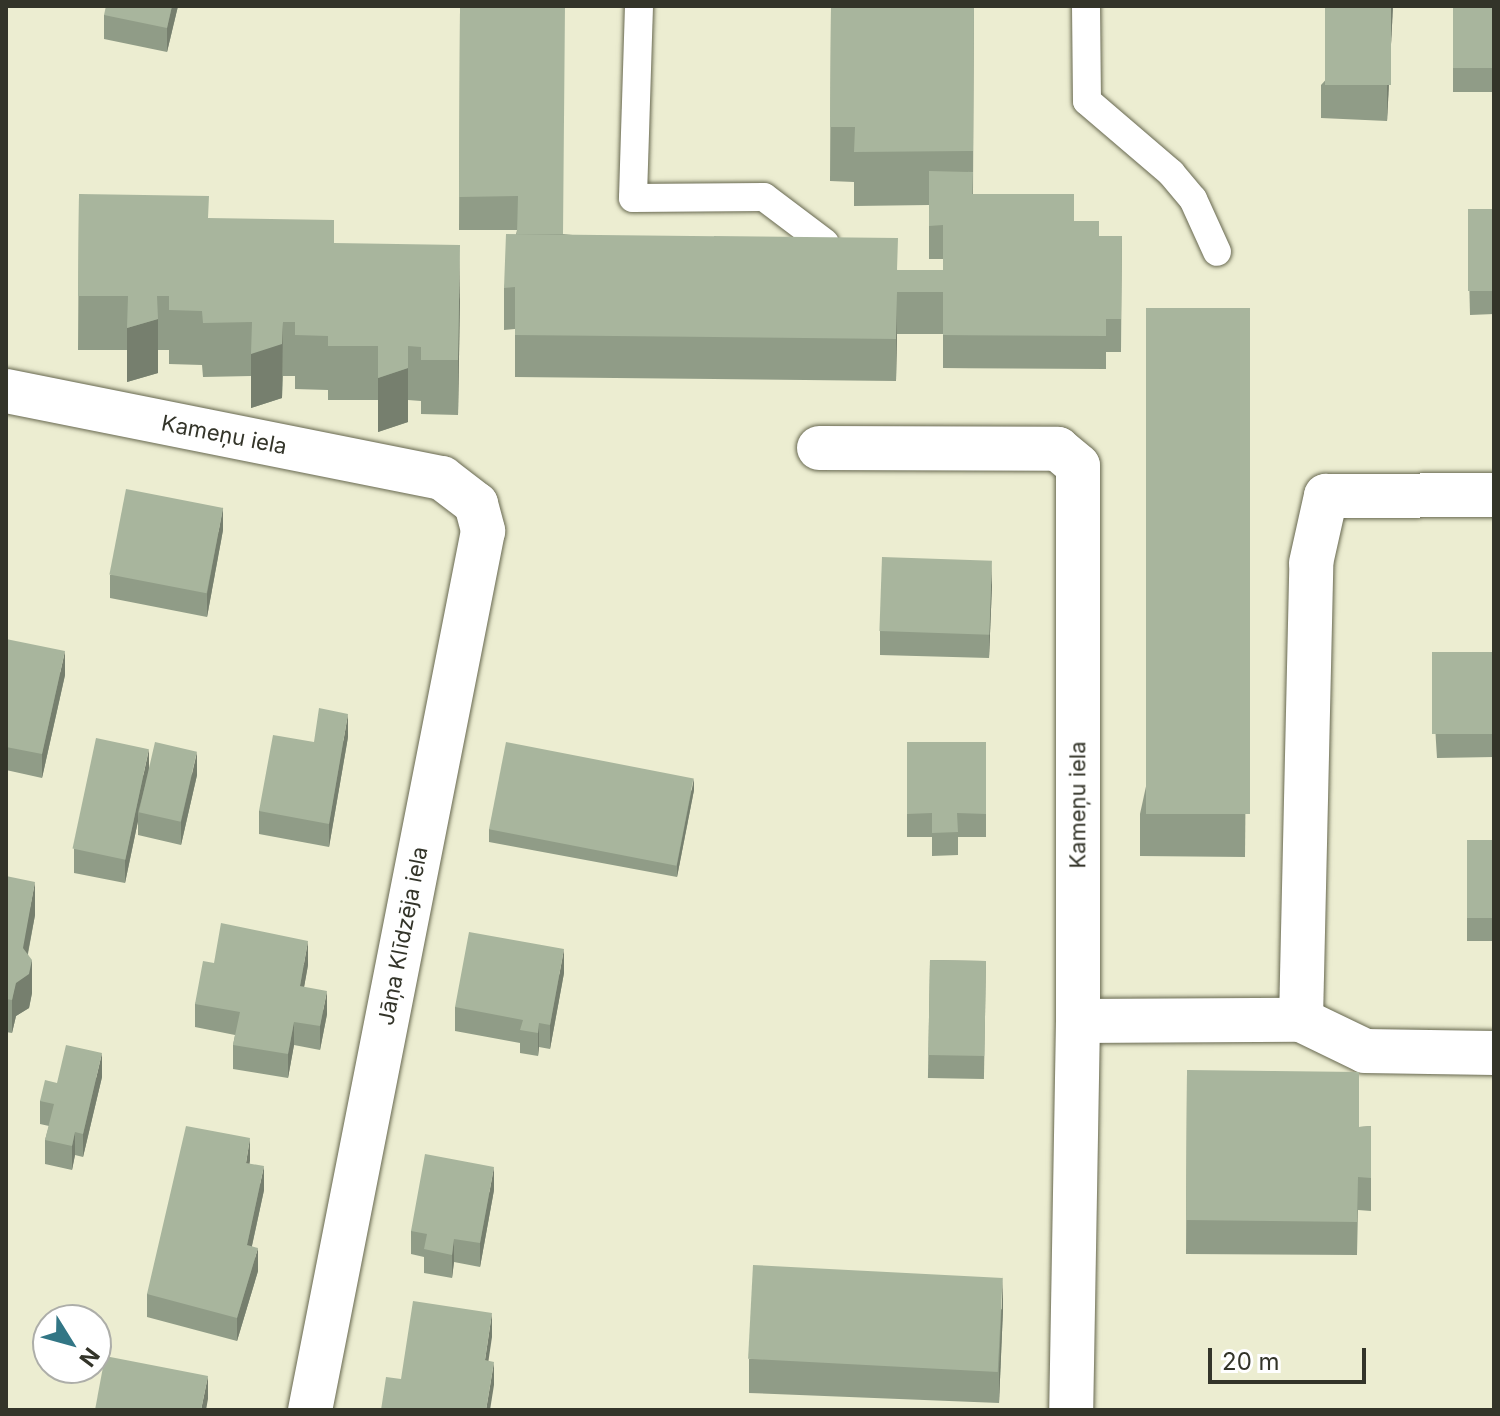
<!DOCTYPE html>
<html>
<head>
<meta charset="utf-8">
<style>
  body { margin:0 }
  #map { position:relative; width:1500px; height:1416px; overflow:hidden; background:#ecedd1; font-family:Inter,sans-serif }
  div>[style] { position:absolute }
  .roads { filter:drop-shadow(0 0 2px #676850) drop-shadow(0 0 2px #676850) }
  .service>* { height:28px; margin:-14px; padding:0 14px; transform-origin:14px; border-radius:14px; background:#fff }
  .minor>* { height:44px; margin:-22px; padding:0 22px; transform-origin:22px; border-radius:22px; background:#fff }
  .wall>* { inset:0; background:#909c87; transform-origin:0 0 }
  .shaded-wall>* { inset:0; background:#767f6e }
  .building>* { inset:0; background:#a8b59d; transform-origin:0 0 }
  span { translate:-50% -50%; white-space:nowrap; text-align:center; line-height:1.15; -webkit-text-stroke:7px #fff; paint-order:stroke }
  .street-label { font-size:22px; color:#333429 }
  .frame { position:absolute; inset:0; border:8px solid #333429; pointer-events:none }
  .north { position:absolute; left:32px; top:1304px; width:80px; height:80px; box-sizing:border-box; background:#fff; border:2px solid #adaea9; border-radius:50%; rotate:127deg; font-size:22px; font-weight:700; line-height:32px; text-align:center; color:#333429 }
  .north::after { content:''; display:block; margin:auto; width:28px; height:36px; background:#327685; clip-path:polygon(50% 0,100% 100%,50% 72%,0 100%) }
  .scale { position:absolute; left:1208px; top:1348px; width:158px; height:36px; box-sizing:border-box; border:4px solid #333429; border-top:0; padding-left:10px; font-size:24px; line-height:28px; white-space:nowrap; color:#333429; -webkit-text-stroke:6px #fff; paint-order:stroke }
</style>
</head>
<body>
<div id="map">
  <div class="roads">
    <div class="service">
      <i style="left:639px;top:6px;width:192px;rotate:91.8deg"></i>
      <i style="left:633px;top:198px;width:131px;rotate:-0.4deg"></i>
      <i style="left:764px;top:197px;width:76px;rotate:37deg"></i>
      <i style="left:1086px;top:6px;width:95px;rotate:89.4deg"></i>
      <i style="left:1087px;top:101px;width:111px;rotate:40.6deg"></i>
      <i style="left:1171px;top:173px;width:34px;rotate:50deg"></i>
      <i style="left:1193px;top:199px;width:58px;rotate:65.6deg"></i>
    </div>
    <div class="minor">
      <i style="left:6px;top:391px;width:445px;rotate:11.3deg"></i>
      <i style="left:442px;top:478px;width:43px;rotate:37.4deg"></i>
      <i style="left:476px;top:504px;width:28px;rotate:75deg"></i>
      <i style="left:483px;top:531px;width:896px;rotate:101.13deg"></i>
      <i style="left:819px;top:448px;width:239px;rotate:0.2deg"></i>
      <i style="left:1058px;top:449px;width:26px;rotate:40deg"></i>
      <i style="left:1078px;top:466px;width:555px;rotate:90deg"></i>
      <i style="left:1078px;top:1021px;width:389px;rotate:91deg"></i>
      <i style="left:1301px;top:1020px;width:457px;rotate:-88.7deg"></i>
      <i style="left:1311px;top:563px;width:69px;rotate:-77.4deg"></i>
      <i style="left:1326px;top:496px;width:168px;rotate:-0.3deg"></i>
      <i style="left:1078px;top:1021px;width:223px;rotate:-0.3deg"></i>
      <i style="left:1301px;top:1020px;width:71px;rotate:25.8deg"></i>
      <i style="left:1365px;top:1051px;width:129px;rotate:0.9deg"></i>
    </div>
  </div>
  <div class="wall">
    <i style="clip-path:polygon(178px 6px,167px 52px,104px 39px,104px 15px)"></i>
    <i style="clip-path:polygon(460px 6px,563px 234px,898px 270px,943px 270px,943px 334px,897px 334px,896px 381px,515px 377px,515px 329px,504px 330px,504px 288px,517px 230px,459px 230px)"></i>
    <i style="clip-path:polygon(831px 6px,974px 6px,973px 194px,1074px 221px,1099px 236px,1122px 236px,1121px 352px,1106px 352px,1106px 369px,943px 368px,943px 259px,929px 259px,929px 205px,854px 206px,854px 182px,830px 181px)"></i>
    <i style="clip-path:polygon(1393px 6px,1387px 121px,1321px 118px,1321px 85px)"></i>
    <i style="left:1453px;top:6px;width:41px;height:86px"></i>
    <i style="clip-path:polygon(79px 194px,334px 243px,460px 299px,458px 415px,421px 414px,421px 401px,408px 400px,408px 422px,378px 432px,378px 400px,328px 400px,328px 390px,295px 389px,295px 376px,283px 376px,282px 398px,251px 408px,251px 376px,203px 377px,202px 365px,169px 364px,169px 350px,158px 350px,158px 373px,127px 382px,127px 350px,78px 350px)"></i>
    <i style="clip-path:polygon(1494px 209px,1494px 314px,1470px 315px,1468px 233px)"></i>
    <i style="clip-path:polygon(1250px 308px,1245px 857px,1140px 856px,1140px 814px)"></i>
    <i style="clip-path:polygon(223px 530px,207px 617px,110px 598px,110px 575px)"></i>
    <i style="clip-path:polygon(992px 585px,989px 658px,880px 655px,880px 631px)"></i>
    <i style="clip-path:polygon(6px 639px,65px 675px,42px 778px,6px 770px)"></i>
    <i style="clip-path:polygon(1494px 652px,1494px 757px,1437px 758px,1432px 676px,1432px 653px)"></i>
    <i style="clip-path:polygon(348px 737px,329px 847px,259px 834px,259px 811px)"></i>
    <i style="clip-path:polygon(907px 742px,986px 742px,986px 837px,958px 837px,958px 855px,932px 856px,932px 837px,907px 837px)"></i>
    <i style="clip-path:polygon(149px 769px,197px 775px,181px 845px,138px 835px,138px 821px,125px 883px,74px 873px,74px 849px)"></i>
    <i style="clip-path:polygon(694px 790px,677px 877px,489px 842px,489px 829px)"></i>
    <i style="left:1467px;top:840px;width:27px;height:101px"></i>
    <i style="clip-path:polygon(6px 876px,35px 915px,28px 954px,32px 993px,29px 1008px,16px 1016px,12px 1033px,6px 1032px)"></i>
    <i style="left:930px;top:960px;width:56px;height:118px;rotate:1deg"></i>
    <i style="clip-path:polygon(214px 963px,308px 965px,304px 987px,327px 1014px,320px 1050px,294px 1045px,288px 1078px,233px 1069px,233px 1045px,235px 1035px,195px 1027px,195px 1004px)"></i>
    <i style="clip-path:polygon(564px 973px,550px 1049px,539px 1047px,538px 1056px,520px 1053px,520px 1043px,455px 1031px,455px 1007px)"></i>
    <i style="clip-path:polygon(1187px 1070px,1359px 1127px,1371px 1126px,1371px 1211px,1358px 1210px,1357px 1255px,1186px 1254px)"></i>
    <i style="clip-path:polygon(102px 1077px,83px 1157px,75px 1155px,72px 1170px,45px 1164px,45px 1140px,49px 1126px,40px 1124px,40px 1101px,57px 1083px)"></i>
    <i style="clip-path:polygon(250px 1164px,264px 1190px,252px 1246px,258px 1271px,237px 1341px,147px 1317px,147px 1294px)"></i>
    <i style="clip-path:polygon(494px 1190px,480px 1267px,454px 1262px,452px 1278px,424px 1273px,424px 1257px,411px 1254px,411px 1231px)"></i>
    <i style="clip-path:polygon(1003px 1309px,999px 1403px,749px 1393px,749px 1359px)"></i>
  </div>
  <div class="shaded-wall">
    <i style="clip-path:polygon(172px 6px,178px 6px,167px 52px,167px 28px)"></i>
    <i style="clip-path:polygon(1391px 6px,1393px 6px,1387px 121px,1387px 88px)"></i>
    <i style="clip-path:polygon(460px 245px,460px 299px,458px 415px,458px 360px)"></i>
    <i style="clip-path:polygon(897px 292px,897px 334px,896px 381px,896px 339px)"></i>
    <i style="clip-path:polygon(158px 319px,158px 373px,127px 382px,127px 328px)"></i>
    <i style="clip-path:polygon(283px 322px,282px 398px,251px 408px,251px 354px)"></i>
    <i style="clip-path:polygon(408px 368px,408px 422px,378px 432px,378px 378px)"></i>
    <i style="clip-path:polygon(223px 507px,223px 530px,207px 617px,207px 594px)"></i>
    <i style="clip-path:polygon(992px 561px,992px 585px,989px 658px,989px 635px)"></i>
    <i style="clip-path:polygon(65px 651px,65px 675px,42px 778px,42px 754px)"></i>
    <i style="clip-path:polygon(348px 714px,348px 737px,329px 847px,329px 824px)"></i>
    <i style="clip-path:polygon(149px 749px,149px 772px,138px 812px,138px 821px,125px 883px,125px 860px)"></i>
    <i style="clip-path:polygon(197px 752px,197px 775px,181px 845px,181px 822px)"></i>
    <i style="clip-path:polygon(694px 778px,694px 790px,677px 877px,677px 865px)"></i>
    <i style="clip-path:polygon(35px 882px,35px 915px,23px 978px,32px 960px,32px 993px,29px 1008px,16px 1016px,12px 1033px,12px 1000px)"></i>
    <i style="clip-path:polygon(308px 941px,308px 965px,300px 1010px,300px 986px)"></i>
    <i style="clip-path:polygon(564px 949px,564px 973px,550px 1049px,550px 1025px)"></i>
    <i style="clip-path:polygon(327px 991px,327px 1014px,320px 1050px,320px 1026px)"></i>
    <i style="clip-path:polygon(294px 1022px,294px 1045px,288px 1078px,288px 1054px)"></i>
    <i style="clip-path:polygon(539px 1023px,539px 1047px,538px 1056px,538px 1033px)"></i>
    <i style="clip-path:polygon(102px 1053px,102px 1077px,83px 1157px,83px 1134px)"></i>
    <i style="clip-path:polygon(75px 1132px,75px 1155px,72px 1170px,72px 1146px)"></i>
    <i style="clip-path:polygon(250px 1138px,250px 1161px,246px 1186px,246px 1163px)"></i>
    <i style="clip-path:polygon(264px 1166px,264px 1190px,247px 1268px,247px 1245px)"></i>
    <i style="clip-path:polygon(494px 1167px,494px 1190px,480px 1267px,480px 1243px)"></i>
    <i style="clip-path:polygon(454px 1239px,454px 1262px,452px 1278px,452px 1255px)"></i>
    <i style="clip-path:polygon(258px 1248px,258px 1271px,237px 1341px,237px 1318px)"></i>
    <i style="clip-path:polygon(1003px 1276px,1003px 1309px,999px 1403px,999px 1370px)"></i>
    <i style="clip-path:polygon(492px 1313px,492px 1337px,485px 1384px,485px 1360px)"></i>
    <i style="clip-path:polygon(494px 1362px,494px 1385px,490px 1410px,486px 1410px)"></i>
    <i style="clip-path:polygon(208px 1376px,208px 1399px,206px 1410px,201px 1410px)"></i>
  </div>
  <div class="building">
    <i style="clip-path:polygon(106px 6px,172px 6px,167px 28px,104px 15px)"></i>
    <i style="clip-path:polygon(460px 6px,565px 6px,563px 234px,517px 234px,518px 196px,459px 197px)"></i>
    <i style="clip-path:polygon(831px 6px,974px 6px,973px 151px,854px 152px,855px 127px,830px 127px)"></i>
    <i style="left:1325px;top:6px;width:66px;height:79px"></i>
    <i style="left:1453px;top:6px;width:41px;height:62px"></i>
    <i style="clip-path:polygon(929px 171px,973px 172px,972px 194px,1074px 194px,1074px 221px,1099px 221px,1099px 236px,1122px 236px,1121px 319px,1106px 319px,1106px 336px,943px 335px,943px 225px,929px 226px)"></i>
    <i style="clip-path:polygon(79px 194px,209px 196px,208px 218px,334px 220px,334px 243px,460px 245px,458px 360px,421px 360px,421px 347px,408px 346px,408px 368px,378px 378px,378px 346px,328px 346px,328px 336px,295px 335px,295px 322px,283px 322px,282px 344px,251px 354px,252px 322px,203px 323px,202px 311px,169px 310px,169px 296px,157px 296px,158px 319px,127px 328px,128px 296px,78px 296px)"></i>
    <i style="left:1494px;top:209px;width:82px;height:26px;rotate:90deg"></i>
    <i style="clip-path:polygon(506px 234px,898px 238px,897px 270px,943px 270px,943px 292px,897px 292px,896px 339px,515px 335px,515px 287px,504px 288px)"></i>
    <i style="left:1146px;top:308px;width:104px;height:506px"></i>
    <i style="left:126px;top:489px;width:99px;height:87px;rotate:11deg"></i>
    <i style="left:882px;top:557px;width:110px;height:74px;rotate:2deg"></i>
    <i style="clip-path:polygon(6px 639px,65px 651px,42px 754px,6px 747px)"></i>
    <i style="left:1494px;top:652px;width:82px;height:62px;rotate:90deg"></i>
    <i style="clip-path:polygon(319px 708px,348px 714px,329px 824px,259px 811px,273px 735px,314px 742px)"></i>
    <i style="left:96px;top:738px;width:54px;height:113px;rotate:12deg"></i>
    <i style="left:155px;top:742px;width:43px;height:72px;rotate:13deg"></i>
    <i style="left:506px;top:742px;width:191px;height:89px;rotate:11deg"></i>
    <i style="clip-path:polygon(907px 742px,986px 742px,986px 814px,957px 813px,958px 832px,932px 833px,932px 813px,907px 814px)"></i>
    <i style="left:1467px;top:840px;width:27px;height:78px"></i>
    <i style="clip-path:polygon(6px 876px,35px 882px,23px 948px,32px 960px,29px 974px,16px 983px,12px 1000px,6px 999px)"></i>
    <i style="clip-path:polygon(221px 923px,308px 941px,300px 986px,327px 991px,320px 1026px,294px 1022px,288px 1054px,233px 1045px,240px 1012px,195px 1004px,203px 961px,214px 963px)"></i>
    <i style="clip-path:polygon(469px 932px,564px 949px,550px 1025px,539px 1023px,538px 1033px,520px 1030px,523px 1020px,455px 1007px)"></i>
    <i style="left:930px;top:960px;width:56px;height:95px;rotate:1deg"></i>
    <i style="clip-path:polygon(66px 1045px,102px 1053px,83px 1134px,75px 1132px,72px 1146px,45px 1140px,54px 1104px,40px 1101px,45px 1080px,57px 1083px)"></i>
    <i style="clip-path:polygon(1187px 1070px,1359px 1072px,1359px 1127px,1371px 1126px,1371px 1178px,1358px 1177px,1357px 1222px,1186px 1220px)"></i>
    <i style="clip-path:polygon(186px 1126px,250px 1138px,246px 1163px,264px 1166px,247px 1245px,258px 1248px,237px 1318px,147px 1294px)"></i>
    <i style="clip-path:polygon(425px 1154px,494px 1167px,480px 1243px,454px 1239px,452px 1255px,424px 1249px,427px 1234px,411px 1231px)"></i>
    <i style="left:753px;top:1265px;width:250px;height:94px;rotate:3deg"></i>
    <i style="clip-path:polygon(413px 1301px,492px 1313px,485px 1360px,494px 1362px,486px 1410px,381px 1410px,386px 1377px,401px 1379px)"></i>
    <i style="clip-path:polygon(105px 1356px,208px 1376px,201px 1410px,95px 1410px)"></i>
  </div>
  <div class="street-label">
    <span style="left:224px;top:435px;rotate:11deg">Kameņu iela</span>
    <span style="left:1078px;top:805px;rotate:-90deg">Kameņu iela</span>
    <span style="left:403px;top:936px;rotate:-79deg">Jāņa Klīdzēja iela</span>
  </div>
  <div class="frame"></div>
  <div class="north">N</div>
  <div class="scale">20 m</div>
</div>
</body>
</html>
